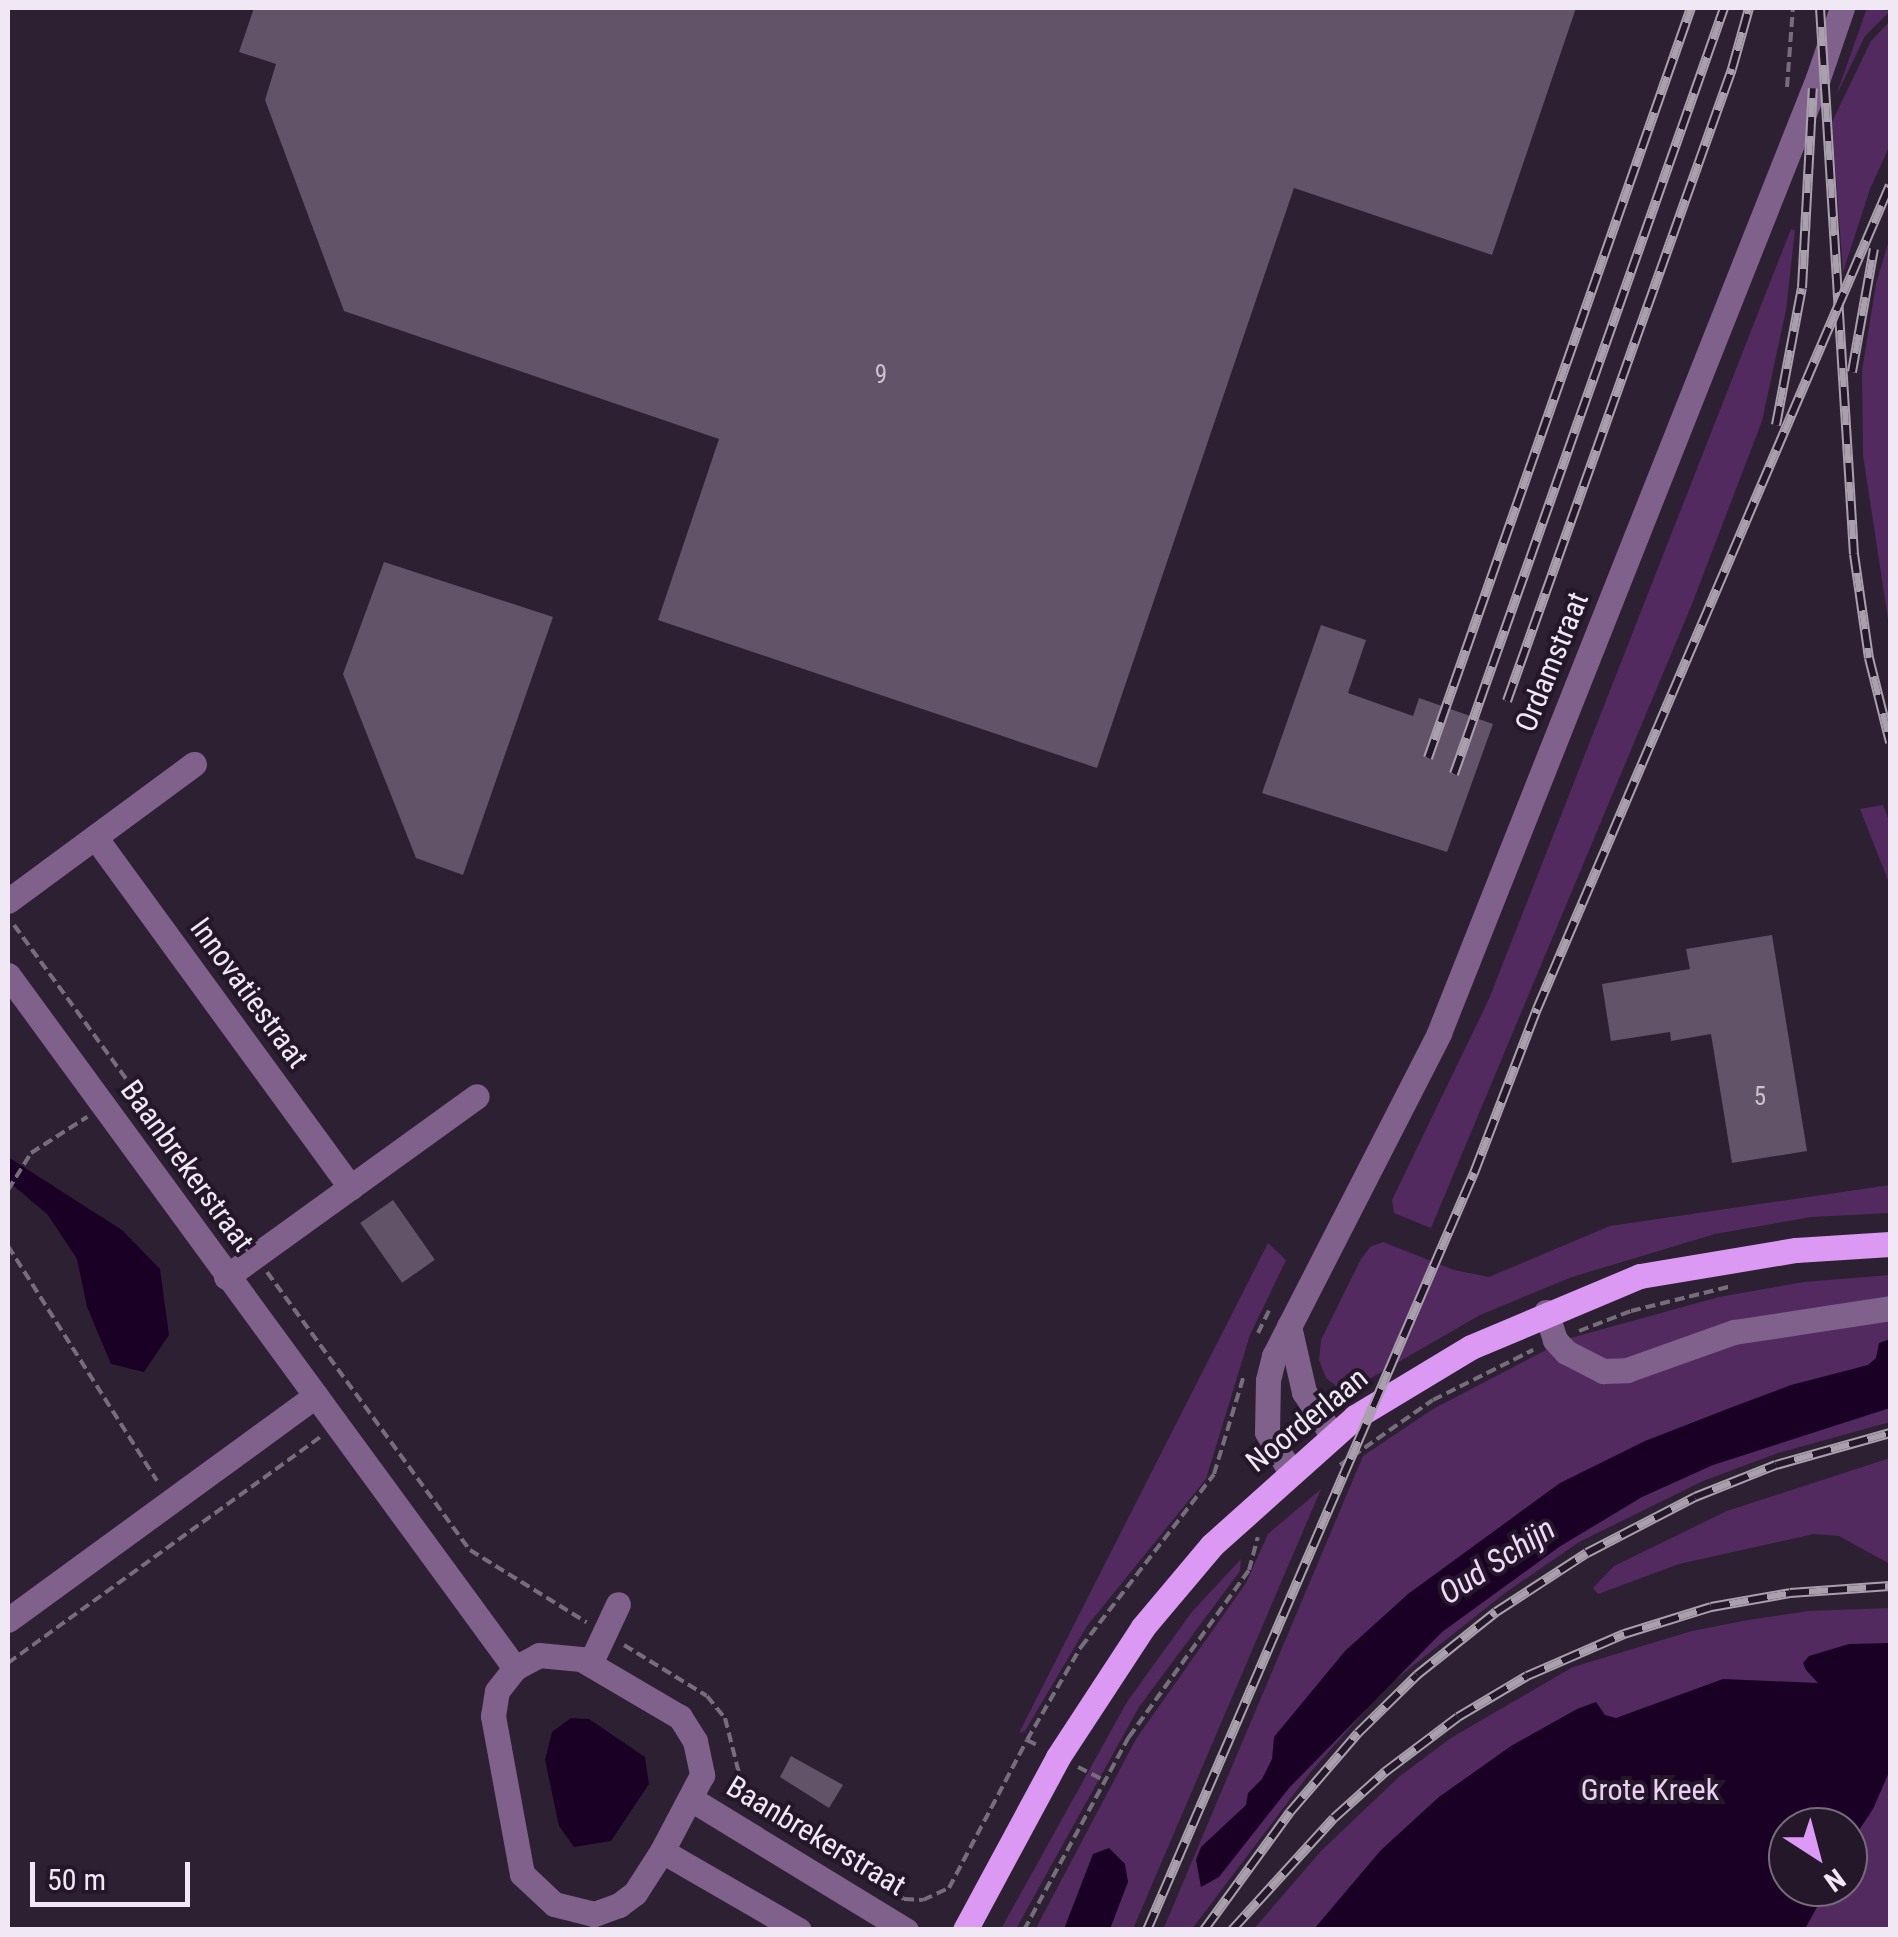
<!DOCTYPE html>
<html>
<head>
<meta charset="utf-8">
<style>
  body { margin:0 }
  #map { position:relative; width:1898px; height:1937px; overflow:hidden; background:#2e2033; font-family:"Roboto Condensed",sans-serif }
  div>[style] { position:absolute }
  .green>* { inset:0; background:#522a60 }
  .water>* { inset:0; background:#1b0025 }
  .building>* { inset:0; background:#625368; transform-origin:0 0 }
  .path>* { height:4px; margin-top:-2px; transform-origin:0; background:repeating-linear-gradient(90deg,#786d7d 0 10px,transparent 0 15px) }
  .minor>* { height:25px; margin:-12.5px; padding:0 12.5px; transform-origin:12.5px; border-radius:12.5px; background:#80618c }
  .major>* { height:25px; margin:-12.5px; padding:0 12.5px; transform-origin:12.5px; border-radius:12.5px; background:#db99f3 }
  .rail>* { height:10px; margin-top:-5px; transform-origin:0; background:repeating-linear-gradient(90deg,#241729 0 19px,#a99fad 0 38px); box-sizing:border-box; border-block:2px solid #a99fad }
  span { translate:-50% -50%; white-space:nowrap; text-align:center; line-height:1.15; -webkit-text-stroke:8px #241729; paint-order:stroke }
  .number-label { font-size:25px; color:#ccc3d1 }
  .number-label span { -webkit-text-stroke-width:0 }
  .street-label { font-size:30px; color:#f0e8f4 }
  .park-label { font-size:30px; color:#ead1f4 }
  .water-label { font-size:32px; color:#f1d8fb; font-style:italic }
  .frame { position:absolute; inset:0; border:10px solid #f0e8f4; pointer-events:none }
  .north { position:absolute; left:1768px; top:1807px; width:100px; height:100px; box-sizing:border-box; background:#241729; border:2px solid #766b7a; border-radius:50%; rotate:144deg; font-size:28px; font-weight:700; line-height:40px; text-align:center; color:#f0e8f4 }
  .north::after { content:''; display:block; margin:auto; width:35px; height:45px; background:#dc99f5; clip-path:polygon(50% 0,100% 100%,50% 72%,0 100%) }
  .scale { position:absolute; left:30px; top:1862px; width:160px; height:45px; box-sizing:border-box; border:5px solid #f0e8f4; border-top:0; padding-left:12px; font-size:30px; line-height:35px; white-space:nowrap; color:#f0e8f4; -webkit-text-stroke:8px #241729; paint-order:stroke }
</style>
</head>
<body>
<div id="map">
  <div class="green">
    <i style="clip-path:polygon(1867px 8px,1890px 11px,1865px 36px,1836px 96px)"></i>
    <i style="clip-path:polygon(1890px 21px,1890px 145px,1870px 189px,1843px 272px,1832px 122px,1871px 41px)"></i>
    <i style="clip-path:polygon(1791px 229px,1795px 230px,1786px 310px,1762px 421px,1692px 604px,1431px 1228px,1394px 1213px,1392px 1200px,1489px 999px)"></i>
    <i style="clip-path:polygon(1890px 237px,1890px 632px,1863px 455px,1862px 371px,1876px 284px)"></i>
    <i style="clip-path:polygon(1883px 805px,1890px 823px,1890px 885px,1860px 809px)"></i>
    <i style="clip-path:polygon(1890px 1185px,1890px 1213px,1811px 1217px,1715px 1234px,1572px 1277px,1480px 1315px,1357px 1386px,1340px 1389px,1326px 1378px,1319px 1360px,1321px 1340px,1361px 1259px,1370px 1247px,1383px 1242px,1454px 1270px,1489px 1277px,1610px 1226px)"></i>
    <i style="clip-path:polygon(1268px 1243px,1286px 1260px,1250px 1335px,1206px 1479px,1087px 1626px,1025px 1731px,1019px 1733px)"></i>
    <i style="clip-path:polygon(1890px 1275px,1890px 1422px,1778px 1453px,1703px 1481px,1579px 1542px,1505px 1593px,1386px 1687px,1309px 1774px,1192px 1929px,1163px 1930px,1363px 1456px,1433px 1409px,1567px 1339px,1719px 1297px,1804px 1282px)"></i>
    <i style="clip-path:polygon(1890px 1458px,1890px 1564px,1839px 1536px,1814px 1534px,1679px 1564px,1598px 1594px,1593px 1588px,1614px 1566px,1727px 1511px)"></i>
    <i style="clip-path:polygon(1321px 1489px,1133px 1929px,1035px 1930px,1136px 1739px,1246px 1583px,1268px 1534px)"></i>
    <i style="clip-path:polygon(1241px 1559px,1240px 1571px,1139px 1707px,1016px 1929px,1001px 1929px,1127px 1702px,1191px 1613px)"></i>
    <i style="clip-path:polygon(evenodd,1890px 1608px,1890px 1929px,1253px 1930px,1321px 1851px,1400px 1776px,1451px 1738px,1573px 1667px,1692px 1631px,1748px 1620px,1808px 1611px,1890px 1608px,1788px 1827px,1848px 1827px,1848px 1887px,1788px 1887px,1788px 1827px)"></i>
  </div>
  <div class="water">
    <i style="clip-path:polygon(8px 1157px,122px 1230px,160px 1269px,169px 1335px,144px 1372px,111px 1364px,87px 1307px,77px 1259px,48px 1215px,8px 1181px)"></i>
    <i style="clip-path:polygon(1890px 1339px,1890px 1408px,1713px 1465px,1642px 1497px,1559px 1547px,1442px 1632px,1289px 1788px,1219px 1877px,1201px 1887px,1196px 1860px,1201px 1847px,1246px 1805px,1248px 1793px,1262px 1779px,1272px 1759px,1274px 1737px,1345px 1651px,1408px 1594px,1560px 1483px,1645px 1441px,1735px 1406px,1791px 1385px,1868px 1365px,1876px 1358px,1879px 1343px)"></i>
    <i style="clip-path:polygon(1890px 1643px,1890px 1770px,1873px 1809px,1848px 1847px,1848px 1827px,1788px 1827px,1788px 1887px,1828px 1887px,1805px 1929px,1314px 1929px,1381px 1850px,1439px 1797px,1511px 1746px,1577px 1709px,1596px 1702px,1605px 1715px,1616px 1718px,1723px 1679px,1818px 1683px,1806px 1670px,1803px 1663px,1809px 1656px,1849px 1644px)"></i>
    <i style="clip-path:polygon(571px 1718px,589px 1719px,645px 1757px,649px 1784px,611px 1841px,574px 1847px,559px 1826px,545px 1760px,552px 1732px)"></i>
    <i style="clip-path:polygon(1109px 1848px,1125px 1864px,1128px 1882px,1110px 1929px,1064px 1929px,1093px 1854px)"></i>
  </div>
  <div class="building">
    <i style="clip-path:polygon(254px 8px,1576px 8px,1492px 255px,1294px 188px,1097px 768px,658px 620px,719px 439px,344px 311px,265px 100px,276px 64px,239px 52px)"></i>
    <i style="clip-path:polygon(384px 562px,553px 617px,463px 875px,416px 858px,343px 674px)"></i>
    <i style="clip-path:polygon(1321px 625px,1366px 640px,1348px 693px,1413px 716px,1419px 698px,1493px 724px,1447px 852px,1262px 793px)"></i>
    <i style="clip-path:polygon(1772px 935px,1807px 1151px,1732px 1163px,1711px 1034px,1671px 1041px,1670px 1032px,1611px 1041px,1602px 984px,1690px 969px,1686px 949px)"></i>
    <i style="left:393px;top:1200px;width:73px;height:40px;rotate:55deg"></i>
    <i style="clip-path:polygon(791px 1756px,843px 1785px,829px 1808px,780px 1777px)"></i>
  </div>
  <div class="path">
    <i style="left:1787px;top:87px;width:79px;rotate:-85.7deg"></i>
    <i style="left:14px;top:925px;width:385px;rotate:53.9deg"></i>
    <i style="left:8px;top:1190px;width:44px;rotate:-58.1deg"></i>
    <i style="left:31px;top:1153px;width:67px;rotate:-32.7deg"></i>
    <i style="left:8px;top:1246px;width:278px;rotate:57.6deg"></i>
    <i style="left:267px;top:1272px;width:344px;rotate:53.9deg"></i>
    <i style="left:470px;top:1550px;width:137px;rotate:31.8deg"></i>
    <i style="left:1579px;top:1331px;width:56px;rotate:-21deg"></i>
    <i style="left:1631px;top:1311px;width:104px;rotate:-13.9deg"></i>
    <i style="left:1258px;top:1333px;width:25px;rotate:-64deg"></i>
    <i style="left:1340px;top:1465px;width:113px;rotate:-35deg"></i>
    <i style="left:1433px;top:1400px;width:112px;rotate:-26.6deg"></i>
    <i style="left:624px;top:1645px;width:97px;rotate:31.6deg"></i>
    <i style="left:707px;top:1696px;width:28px;rotate:51deg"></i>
    <i style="left:725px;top:1718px;width:73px;rotate:75.8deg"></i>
    <i style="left:743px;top:1789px;width:26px;rotate:58deg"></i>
    <i style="left:8px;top:1663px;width:385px;rotate:-35.9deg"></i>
    <i style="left:1027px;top:1740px;width:108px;rotate:-59.9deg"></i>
    <i style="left:1081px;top:1647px;width:218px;rotate:-52.4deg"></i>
    <i style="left:1214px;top:1474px;width:103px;rotate:-73.1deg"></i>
    <i style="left:1078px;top:1767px;width:30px;rotate:27deg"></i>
    <i style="left:851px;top:1867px;width:62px;rotate:31.1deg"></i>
    <i style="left:904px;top:1899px;width:19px;rotate:3deg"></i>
    <i style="left:923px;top:1900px;width:29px;rotate:-25deg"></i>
    <i style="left:949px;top:1888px;width:167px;rotate:-62.2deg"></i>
    <i style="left:1027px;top:1740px;width:13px;rotate:27deg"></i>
    <i style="left:1024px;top:1930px;width:220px;rotate:-61.5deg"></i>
    <i style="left:1129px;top:1737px;width:206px;rotate:-54.3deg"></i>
    <i style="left:1249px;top:1570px;width:34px;rotate:-75deg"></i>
  </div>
  <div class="minor">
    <i style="left:95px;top:837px;width:434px;rotate:53.9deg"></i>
    <i style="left:8px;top:901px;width:231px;rotate:-36.4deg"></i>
    <i style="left:8px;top:975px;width:859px;rotate:53.81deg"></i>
    <i style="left:226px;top:1277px;width:309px;rotate:-35.8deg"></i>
    <i style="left:1546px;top:1312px;width:29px;rotate:72deg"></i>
    <i style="left:1555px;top:1340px;width:16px;rotate:47deg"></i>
    <i style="left:1566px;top:1352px;width:42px;rotate:27.2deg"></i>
    <i style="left:1603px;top:1371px;width:24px;rotate:-2deg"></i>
    <i style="left:1627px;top:1370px;width:114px;rotate:-19.6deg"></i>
    <i style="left:1734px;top:1332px;width:158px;rotate:-8.7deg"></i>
    <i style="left:1289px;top:1326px;width:68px;rotate:77.2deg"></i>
    <i style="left:1304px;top:1392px;width:51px;rotate:56.9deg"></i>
    <i style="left:1290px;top:1471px;width:45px;rotate:-120.5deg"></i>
    <i style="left:1267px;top:1432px;width:52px;rotate:-88.9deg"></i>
    <i style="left:1268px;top:1380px;width:25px;rotate:-76deg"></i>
    <i style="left:1274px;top:1356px;width:363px;rotate:-62.9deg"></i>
    <i style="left:1439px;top:1033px;width:1027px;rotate:-68.35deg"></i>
    <i style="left:1818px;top:78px;width:74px;rotate:-71.1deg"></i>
    <i style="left:8px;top:1620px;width:381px;rotate:-36.1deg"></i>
    <i style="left:539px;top:1655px;width:42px;rotate:5.4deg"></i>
    <i style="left:581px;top:1659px;width:115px;rotate:30.4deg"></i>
    <i style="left:680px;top:1717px;width:28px;rotate:58deg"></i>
    <i style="left:695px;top:1741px;width:35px;rotate:78deg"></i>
    <i style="left:702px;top:1775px;width:86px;rotate:117.8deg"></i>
    <i style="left:662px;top:1851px;width:50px;rotate:122.7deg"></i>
    <i style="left:635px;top:1893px;width:20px;rotate:143deg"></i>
    <i style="left:619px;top:1905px;width:27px;rotate:160deg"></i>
    <i style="left:594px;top:1914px;width:41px;rotate:-166deg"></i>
    <i style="left:554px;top:1904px;width:44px;rotate:-136.8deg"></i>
    <i style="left:522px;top:1874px;width:161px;rotate:-100.4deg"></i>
    <i style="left:493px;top:1716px;width:25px;rotate:-81deg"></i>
    <i style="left:497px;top:1691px;width:29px;rotate:-52deg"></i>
    <i style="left:515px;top:1668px;width:27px;rotate:-28deg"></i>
    <i style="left:590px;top:1664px;width:66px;rotate:-65deg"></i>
    <i style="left:691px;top:1799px;width:252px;rotate:31.4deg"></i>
    <i style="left:662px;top:1851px;width:158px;rotate:30deg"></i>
  </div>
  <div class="major">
    <i style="left:965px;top:1930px;width:196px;rotate:-61.7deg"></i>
    <i style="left:1058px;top:1757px;width:155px;rotate:-56.8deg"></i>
    <i style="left:1143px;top:1627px;width:107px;rotate:-49.9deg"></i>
    <i style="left:1212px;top:1545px;width:192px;rotate:-41.8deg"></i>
    <i style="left:1355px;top:1417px;width:135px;rotate:-31.1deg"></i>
    <i style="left:1471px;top:1347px;width:183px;rotate:-22.8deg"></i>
    <i style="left:1640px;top:1276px;width:158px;rotate:-9.5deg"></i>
    <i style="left:1796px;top:1250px;width:94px;rotate:-3.7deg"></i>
  </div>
  <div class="rail">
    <i style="left:1820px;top:8px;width:547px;rotate:86.44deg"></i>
    <i style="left:1854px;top:554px;width:105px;rotate:81.8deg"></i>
    <i style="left:1869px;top:658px;width:87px;rotate:76deg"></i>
    <i style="left:1852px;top:372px;width:125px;rotate:-79.9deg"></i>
    <i style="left:1776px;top:425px;width:139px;rotate:-79.3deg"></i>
    <i style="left:1802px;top:288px;width:200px;rotate:-86.9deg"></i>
    <i style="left:1507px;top:701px;width:671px;rotate:-70.4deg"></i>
    <i style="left:1732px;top:69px;width:63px;rotate:-74.4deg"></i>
    <i style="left:1428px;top:758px;width:795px;rotate:-70.68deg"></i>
    <i style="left:1454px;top:774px;width:812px;rotate:-70.58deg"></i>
    <i style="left:1147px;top:1930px;width:825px;rotate:-66.64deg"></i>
    <i style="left:1474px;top:1173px;width:176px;rotate:-69deg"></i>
    <i style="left:1537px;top:1009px;width:896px;rotate:-66.81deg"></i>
    <i style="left:1204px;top:1930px;width:146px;rotate:-53.9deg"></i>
    <i style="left:1290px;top:1812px;width:104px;rotate:-49.3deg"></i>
    <i style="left:1358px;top:1733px;width:83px;rotate:-44.5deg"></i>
    <i style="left:1417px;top:1675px;width:101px;rotate:-38.6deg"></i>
    <i style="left:1496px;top:1612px;width:108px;rotate:-33deg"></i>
    <i style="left:1587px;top:1553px;width:122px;rotate:-27.4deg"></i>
    <i style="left:1695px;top:1497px;width:87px;rotate:-21.6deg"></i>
    <i style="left:1776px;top:1465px;width:118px;rotate:-15.7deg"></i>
    <i style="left:1232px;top:1930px;width:151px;rotate:-47.7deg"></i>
    <i style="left:1334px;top:1818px;width:69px;rotate:-42deg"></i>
    <i style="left:1385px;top:1772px;width:91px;rotate:-37deg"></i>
    <i style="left:1458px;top:1717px;width:80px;rotate:-30.7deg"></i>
    <i style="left:1527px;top:1676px;width:106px;rotate:-23.4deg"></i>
    <i style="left:1624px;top:1634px;width:91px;rotate:-17.2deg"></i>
    <i style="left:1711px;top:1607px;width:80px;rotate:-10deg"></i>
    <i style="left:1790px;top:1593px;width:100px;rotate:-4deg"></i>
  </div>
  <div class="number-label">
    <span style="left:881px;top:375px">9</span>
    <span style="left:1760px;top:1097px">5</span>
  </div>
  <div class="street-label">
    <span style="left:1552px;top:662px;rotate:-68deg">Ordamstraat</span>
    <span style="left:249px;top:993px;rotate:54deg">Innovatiestraat</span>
    <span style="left:187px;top:1166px;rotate:54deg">Baanbrekerstraat</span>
    <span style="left:1307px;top:1420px;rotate:-39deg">Noorderlaan</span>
    <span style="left:816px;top:1836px;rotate:31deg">Baanbrekerstraat</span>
  </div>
  <div class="park-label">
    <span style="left:1650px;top:1790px">Grote Kreek</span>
  </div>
  <div class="water-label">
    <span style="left:1497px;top:1561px;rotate:-33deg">Oud Schijn</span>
  </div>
  <div class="frame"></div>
  <div class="north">N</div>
  <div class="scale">50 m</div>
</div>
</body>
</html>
